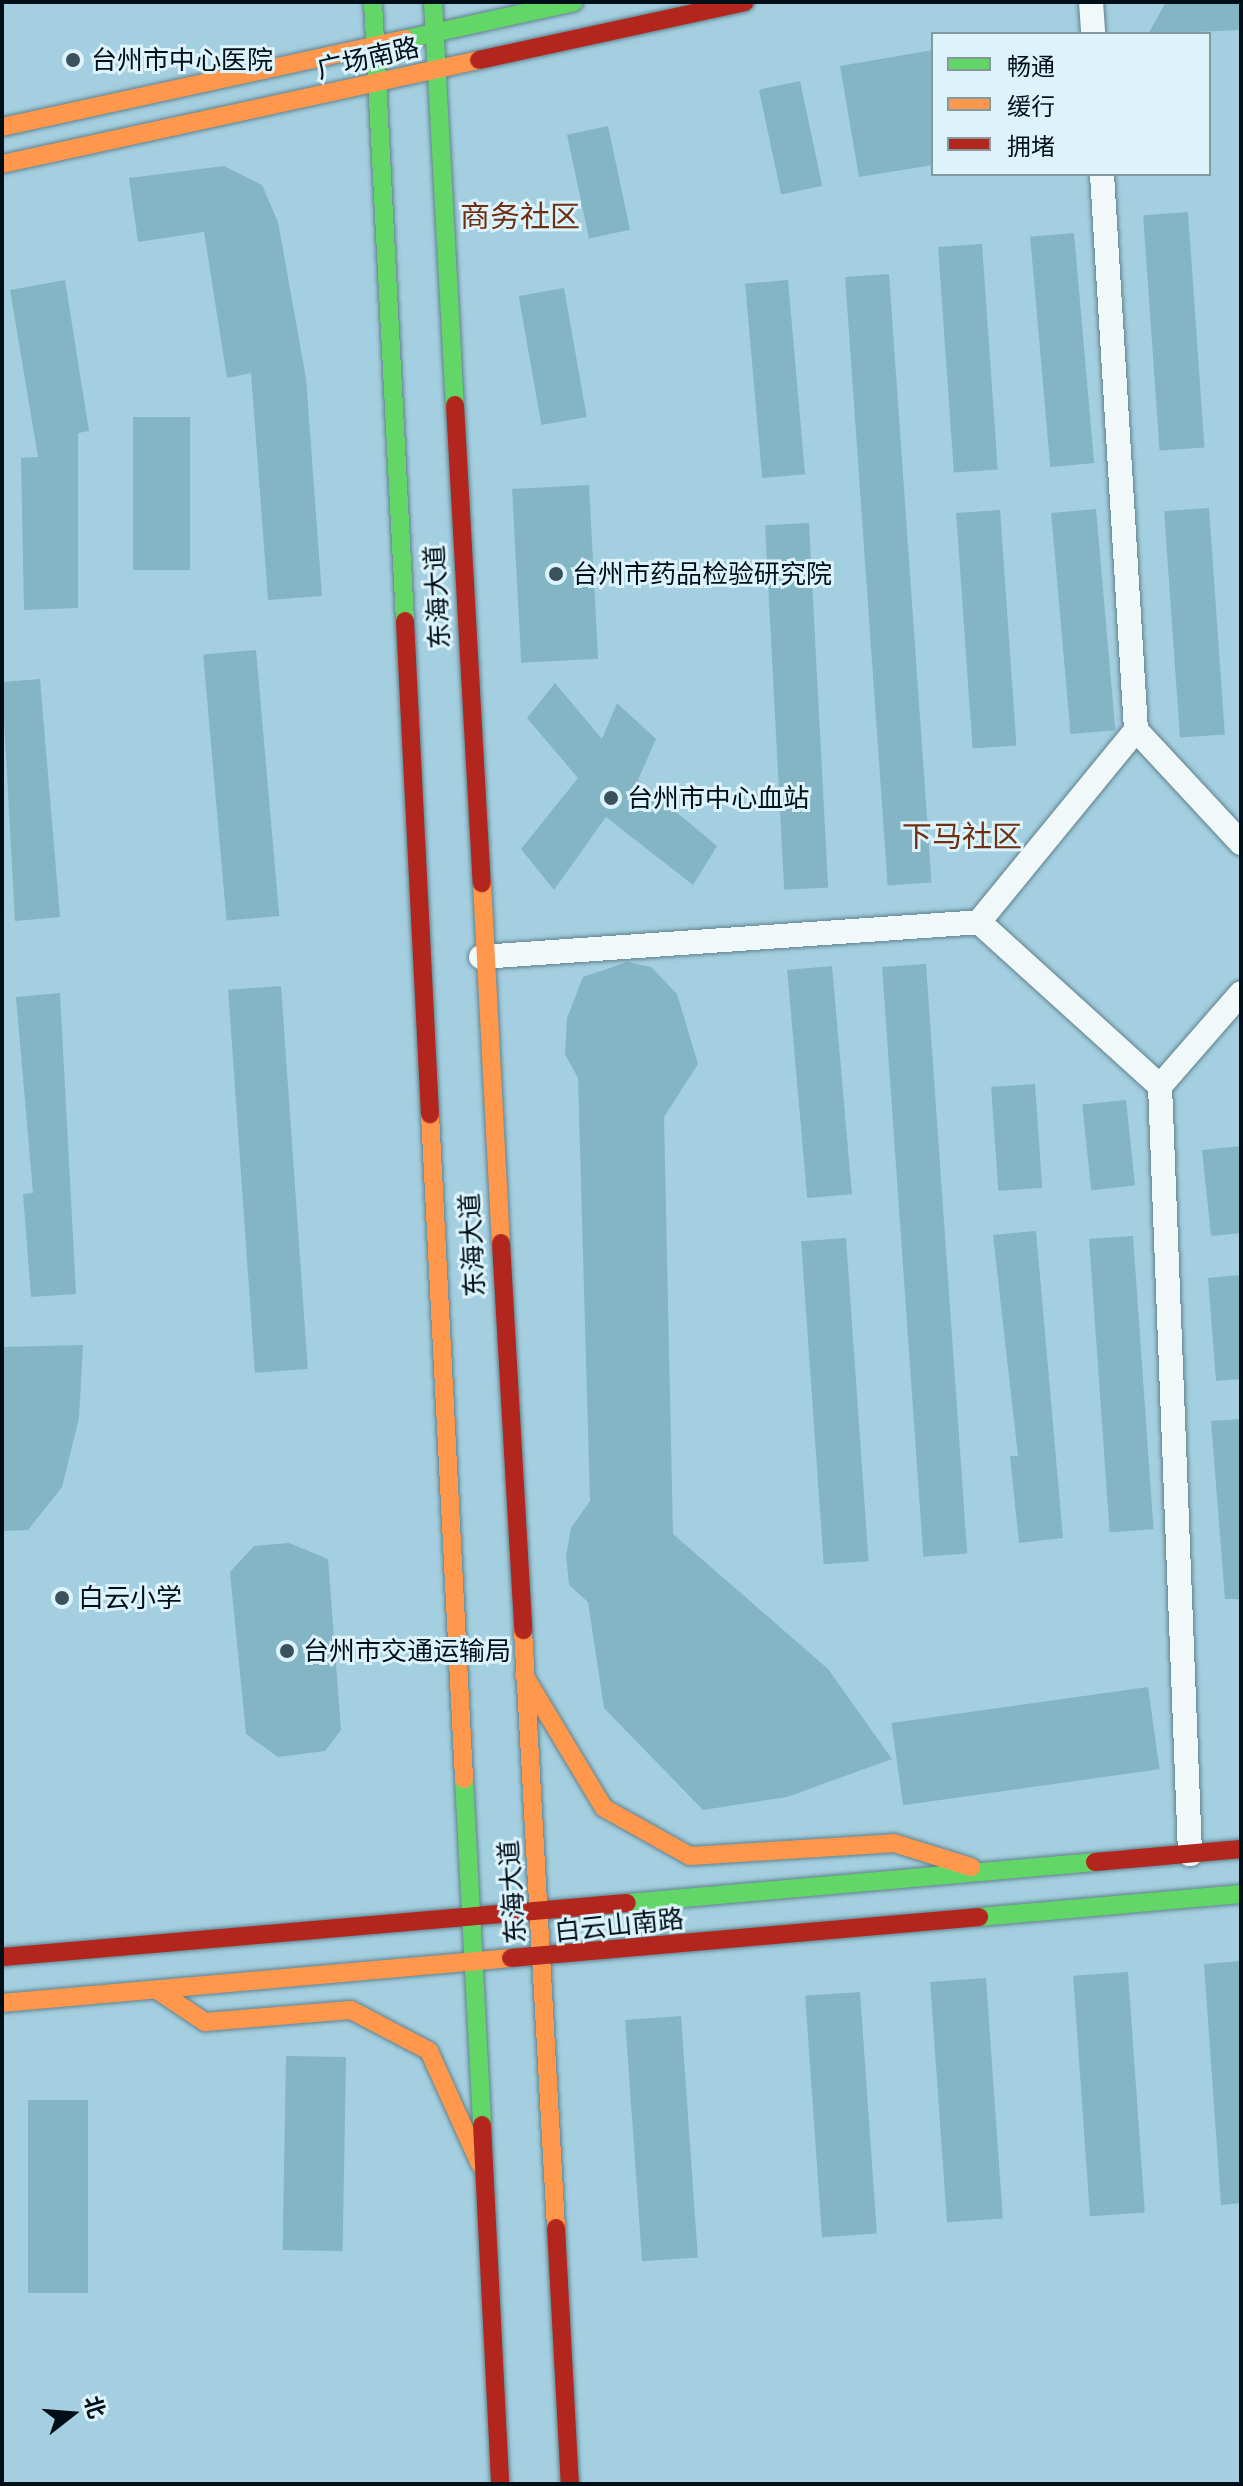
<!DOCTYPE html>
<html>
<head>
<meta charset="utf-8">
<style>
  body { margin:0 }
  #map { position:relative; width:1243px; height:2486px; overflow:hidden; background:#a4cfe0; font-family:Quicksand,"Noto Sans SC",sans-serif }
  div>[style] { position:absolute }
  .building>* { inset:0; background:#83b5c5; transform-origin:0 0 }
  .roads { filter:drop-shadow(0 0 2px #61818c) drop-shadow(0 0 2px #61818c) }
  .street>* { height:24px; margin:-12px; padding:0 12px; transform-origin:12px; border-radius:12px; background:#f1f8fa }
  .fast>* { height:18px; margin:-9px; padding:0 9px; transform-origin:9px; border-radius:9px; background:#63d668 }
  .slow>* { height:18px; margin:-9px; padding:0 9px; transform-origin:9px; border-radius:9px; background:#ff974d }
  .jam>* { height:18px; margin:-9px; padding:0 9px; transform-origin:9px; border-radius:9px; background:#b3261e }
  .dots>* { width:22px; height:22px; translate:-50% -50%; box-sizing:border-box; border:4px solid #dcf3fb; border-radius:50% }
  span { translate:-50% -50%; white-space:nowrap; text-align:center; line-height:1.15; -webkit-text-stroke:6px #dcf3fb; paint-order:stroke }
  .street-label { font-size:26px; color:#000f17 }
  .poi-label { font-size:26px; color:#000f17 }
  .left { translate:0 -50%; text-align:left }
  .quarter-label { font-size:30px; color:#6f2f11 }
  .frame { position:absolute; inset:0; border:4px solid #000f17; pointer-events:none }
  .legend { position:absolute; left:931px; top:32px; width:280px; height:144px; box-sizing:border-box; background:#dcf3fb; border:2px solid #8498a0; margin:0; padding:10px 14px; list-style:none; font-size:24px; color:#000f17 }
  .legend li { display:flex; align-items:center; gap:16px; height:40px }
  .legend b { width:40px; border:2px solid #8498a0 }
  .north { position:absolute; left:32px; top:2374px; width:80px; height:80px; -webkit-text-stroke:6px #dcf3fb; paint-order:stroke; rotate:73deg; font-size:22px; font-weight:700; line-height:32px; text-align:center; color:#000f17 }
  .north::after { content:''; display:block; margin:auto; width:28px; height:36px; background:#000f17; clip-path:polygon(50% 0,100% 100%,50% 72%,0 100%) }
</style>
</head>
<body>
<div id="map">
  <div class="building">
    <i style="clip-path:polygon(1166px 2px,1241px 2px,1241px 30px,1148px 34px)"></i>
    <i style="clip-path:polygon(933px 50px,933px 165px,859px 177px,840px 66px)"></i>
    <i style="left:800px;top:81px;width:107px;height:42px;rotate:78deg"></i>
    <i style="left:608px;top:126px;width:106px;height:42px;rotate:78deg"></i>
    <i style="clip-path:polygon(224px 166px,262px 185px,278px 222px,306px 378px,322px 596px,268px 600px,251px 373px,227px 378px,204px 232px,138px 242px,129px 178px)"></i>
    <i style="left:1188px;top:212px;width:236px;height:45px;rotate:86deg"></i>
    <i style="left:1074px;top:233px;width:231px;height:44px;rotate:85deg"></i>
    <i style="left:982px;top:244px;width:226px;height:44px;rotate:86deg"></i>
    <i style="left:889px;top:274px;width:610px;height:44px;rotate:86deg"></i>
    <i style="clip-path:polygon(65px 280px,89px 431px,78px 433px,78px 608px,24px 610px,21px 458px,38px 457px,10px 290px)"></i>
    <i style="left:788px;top:280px;width:195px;height:43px;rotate:85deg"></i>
    <i style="left:564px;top:288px;width:131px;height:46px;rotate:80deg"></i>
    <i style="left:190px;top:417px;width:153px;height:57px;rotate:90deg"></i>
    <i style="left:589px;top:485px;width:174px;height:77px;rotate:87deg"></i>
    <i style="left:1209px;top:508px;width:227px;height:45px;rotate:86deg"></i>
    <i style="left:1096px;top:509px;width:222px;height:45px;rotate:85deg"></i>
    <i style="left:1000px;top:510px;width:236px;height:44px;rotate:86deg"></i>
    <i style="left:809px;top:523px;width:365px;height:44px;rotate:87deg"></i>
    <i style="left:256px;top:650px;width:267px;height:53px;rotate:85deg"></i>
    <i style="clip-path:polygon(40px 679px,60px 917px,15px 921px,2px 682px)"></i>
    <i style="clip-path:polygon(555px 683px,602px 739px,617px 703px,656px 739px,638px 780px,717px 846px,693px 885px,606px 817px,554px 890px,521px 849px,578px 778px,527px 718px)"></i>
    <i style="clip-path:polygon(627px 962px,651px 967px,677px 994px,698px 1064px,664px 1117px,673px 1534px,828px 1669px,892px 1759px,787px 1797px,703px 1810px,604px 1708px,588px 1602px,569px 1585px,566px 1556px,571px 1528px,590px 1501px,578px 1078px,565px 1054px,567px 1018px,583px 977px)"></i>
    <i style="left:926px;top:964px;width:591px;height:44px;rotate:86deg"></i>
    <i style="left:832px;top:966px;width:229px;height:45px;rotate:85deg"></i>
    <i style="left:281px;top:986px;width:384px;height:53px;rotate:86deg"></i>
    <i style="clip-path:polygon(60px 993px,76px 1294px,31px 1297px,23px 1194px,33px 1193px,16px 997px)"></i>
    <i style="left:1035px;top:1084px;width:104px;height:44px;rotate:86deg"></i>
    <i style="left:1126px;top:1100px;width:86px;height:44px;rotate:84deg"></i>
    <i style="clip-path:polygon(1241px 1146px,1241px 1233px,1211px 1236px,1202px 1150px)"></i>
    <i style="clip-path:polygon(1036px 1231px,1063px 1538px,1019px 1543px,1010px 1456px,1018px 1456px,993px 1235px)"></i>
    <i style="left:1133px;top:1236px;width:294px;height:44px;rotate:86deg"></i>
    <i style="left:846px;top:1238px;width:324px;height:45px;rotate:86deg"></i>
    <i style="clip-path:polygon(1241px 1275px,1241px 1379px,1216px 1381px,1208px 1278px)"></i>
    <i style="clip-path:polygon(83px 1345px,79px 1418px,62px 1487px,28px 1530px,2px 1531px,2px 1347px)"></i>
    <i style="clip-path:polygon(1241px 1419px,1241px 1599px,1225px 1599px,1211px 1421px)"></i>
    <i style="clip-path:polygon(289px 1543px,328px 1559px,341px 1730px,325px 1751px,278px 1757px,246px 1734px,230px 1572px,254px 1546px)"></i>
    <i style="left:1148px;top:1687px;width:83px;height:259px;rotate:82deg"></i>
    <i style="clip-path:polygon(1241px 1961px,1241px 2203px,1221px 2205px,1204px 1964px)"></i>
    <i style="left:1128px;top:1972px;width:241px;height:55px;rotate:86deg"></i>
    <i style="left:986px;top:1978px;width:241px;height:56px;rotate:86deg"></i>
    <i style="left:860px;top:1992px;width:242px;height:55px;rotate:86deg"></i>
    <i style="left:681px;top:2016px;width:242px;height:56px;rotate:86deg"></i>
    <i style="left:286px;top:2056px;width:60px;height:194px;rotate:1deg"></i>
    <i style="left:28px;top:2100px;width:60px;height:193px"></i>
  </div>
  <div class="roads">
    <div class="street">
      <i style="left:1091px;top:2px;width:32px;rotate:86deg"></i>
      <i style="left:1102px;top:174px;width:557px;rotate:86.5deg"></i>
      <i style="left:1241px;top:843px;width:154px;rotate:-132.9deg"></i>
      <i style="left:1136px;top:730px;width:248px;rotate:129.3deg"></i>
      <i style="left:979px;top:922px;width:244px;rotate:42.2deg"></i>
      <i style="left:1160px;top:1086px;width:123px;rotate:-48.9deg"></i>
      <i style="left:481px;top:957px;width:499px;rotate:-4deg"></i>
      <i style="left:1160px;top:1086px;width:769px;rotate:87.76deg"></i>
    </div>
    <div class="fast">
      <i style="left:373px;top:2px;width:620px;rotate:87.04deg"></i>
      <i style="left:433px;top:2px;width:404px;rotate:86.9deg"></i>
      <i style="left:406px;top:39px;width:172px;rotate:-12.4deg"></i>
      <i style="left:464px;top:1779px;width:346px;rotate:87deg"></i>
      <i style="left:627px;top:1903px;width:470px;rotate:-5deg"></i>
      <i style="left:979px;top:1917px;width:263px;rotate:-5deg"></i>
    </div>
    <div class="slow">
      <i style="left:2px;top:127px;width:413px;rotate:-12.3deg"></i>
      <i style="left:2px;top:164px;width:488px;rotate:-12.3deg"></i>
      <i style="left:482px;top:883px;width:361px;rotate:87deg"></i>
      <i style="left:430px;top:1114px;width:666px;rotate:87.07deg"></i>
      <i style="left:523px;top:1630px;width:599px;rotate:86.84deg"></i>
      <i style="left:524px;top:1675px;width:155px;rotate:59deg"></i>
      <i style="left:604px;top:1808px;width:98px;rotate:29.2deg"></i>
      <i style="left:690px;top:1856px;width:204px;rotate:-3.6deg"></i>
      <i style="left:894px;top:1843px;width:81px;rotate:17.3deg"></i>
      <i style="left:157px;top:1990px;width:58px;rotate:33.7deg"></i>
      <i style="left:205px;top:2022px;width:146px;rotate:-4.7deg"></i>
      <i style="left:351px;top:2010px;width:88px;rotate:27.7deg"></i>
      <i style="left:429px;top:2051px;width:124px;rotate:65.7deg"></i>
      <i style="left:2px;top:2003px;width:511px;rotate:-5.05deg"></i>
    </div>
    <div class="jam">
      <i style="left:479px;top:60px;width:272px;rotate:-12.3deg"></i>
      <i style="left:455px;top:405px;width:479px;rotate:86.8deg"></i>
      <i style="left:405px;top:621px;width:494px;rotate:87.1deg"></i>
      <i style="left:501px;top:1243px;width:388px;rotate:86.7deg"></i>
      <i style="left:1095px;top:1862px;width:147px;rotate:-5.1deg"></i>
      <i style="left:2px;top:1957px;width:627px;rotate:-4.94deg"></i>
      <i style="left:511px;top:1958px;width:470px;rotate:-5deg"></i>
      <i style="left:482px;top:2125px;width:359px;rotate:87.1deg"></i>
      <i style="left:556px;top:2228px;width:256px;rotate:86.9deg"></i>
    </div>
  </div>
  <div class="dots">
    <i style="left:73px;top:60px;background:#39525d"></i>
    <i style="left:556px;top:574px;background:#39525d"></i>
    <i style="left:611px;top:798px;background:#39525d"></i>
    <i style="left:62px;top:1598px;background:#39525d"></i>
    <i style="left:287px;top:1651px;background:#39525d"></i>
  </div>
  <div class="street-label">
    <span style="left:368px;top:58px;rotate:-13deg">广场南路</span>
    <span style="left:437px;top:597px;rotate:-93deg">东海大道</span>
    <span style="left:472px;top:1245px;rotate:-93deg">东海大道</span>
    <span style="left:512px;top:1892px;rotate:-94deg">东海大道</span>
    <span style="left:619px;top:1925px;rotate:-6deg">白云山南路</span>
  </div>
  <div class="poi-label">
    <span class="left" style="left:91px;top:60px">台州市中心医院</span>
    <span class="left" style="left:572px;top:574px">台州市药品检验研究院</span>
    <span class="left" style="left:627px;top:798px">台州市中心血站</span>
    <span class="left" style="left:78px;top:1598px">白云小学</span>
    <span class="left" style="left:303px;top:1651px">台州市交通运输局</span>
  </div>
  <div class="quarter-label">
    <span style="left:520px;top:216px">商务社区</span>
    <span style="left:962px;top:836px">下马社区</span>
  </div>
  <div class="frame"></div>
  <ul class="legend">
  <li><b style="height:10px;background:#63d668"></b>畅通</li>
  <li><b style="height:10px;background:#ff974d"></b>缓行</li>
  <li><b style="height:10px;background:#b3261e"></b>拥堵</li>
  </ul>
  <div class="north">北</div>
</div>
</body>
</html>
